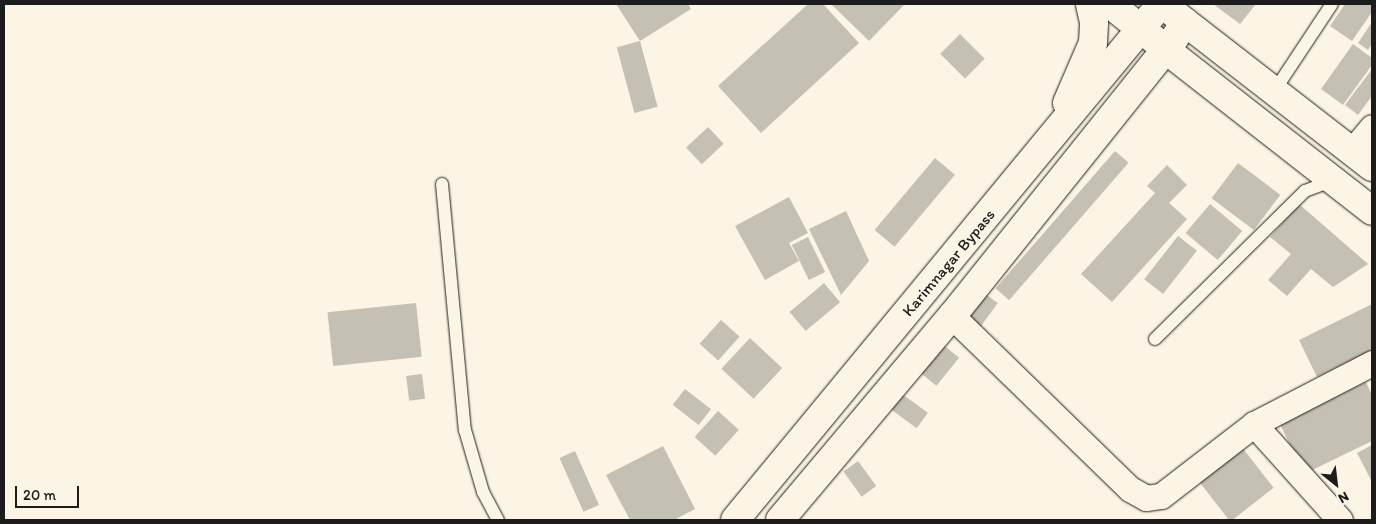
<!DOCTYPE html>
<html>
<head>
<meta charset="utf-8">
<style>
  body { margin:0 }
  #map { position:relative; width:1376px; height:524px; overflow:hidden; background:#fcf5e5; font-family:Itim,sans-serif }
  div>[style] { position:absolute }
  .building>* { inset:0; background:#c4c0b3; transform-origin:0 0 }
  .roads { filter:drop-shadow(0 0 1px #1c1c1c) drop-shadow(0 0 1px #1c1c1c) }
  .lane>* { height:12px; margin:-6px; padding:0 6px; transform-origin:6px; border-radius:6px; background:#fcf5e5 }
  .street>* { height:25px; margin:-12.5px; padding:0 12.5px; transform-origin:12.5px; border-radius:12.5px; background:#fcf5e5 }
  .primary>* { height:28px; margin:-14px; padding:0 14px; transform-origin:14px; border-radius:14px; background:#fcf5e5 }
  .highway>* { height:28px; margin:-14px; padding:0 14px; transform-origin:14px; border-radius:14px; background:#fcf5e5 }
  span { translate:-50% -50%; white-space:nowrap; text-align:center; line-height:1.15; -webkit-text-stroke:4px #fcf5e5; paint-order:stroke }
  .street-label { font-size:16px; color:#1c1c1c }
  .frame { position:absolute; inset:0; border:5px solid #1c1c1c; pointer-events:none }
  .north { position:absolute; left:1311px; top:459px; width:50px; height:50px; -webkit-text-stroke:4px #fcf5e5; paint-order:stroke; rotate:151deg; font-size:14px; font-weight:700; line-height:20px; text-align:center; color:#1c1c1c }
  .north::after { content:''; display:block; margin:auto; width:18px; height:22px; background:#1c1c1c; clip-path:polygon(50% 0,100% 100%,50% 72%,0 100%) }
  .scale { position:absolute; left:15px; top:486px; width:64px; height:22px; box-sizing:border-box; border:2px solid #1c1c1c; border-top:0; padding-left:6px; font-size:15px; line-height:18px; white-space:nowrap; color:#1c1c1c; -webkit-text-stroke:4px #fcf5e5; paint-order:stroke }
</style>
</head>
<body>
<div id="map">
  <div class="building">
    <i style="clip-path:polygon(616px 4px,688px 4px,691px 9px,640px 41px)"></i>
    <i style="clip-path:polygon(808px 4px,823px 4px,859px 43px,761px 133px,718px 86px)"></i>
    <i style="clip-path:polygon(831px 4px,905px 4px,869px 41px)"></i>
    <i style="clip-path:polygon(1213px 4px,1256px 4px,1240px 24px)"></i>
    <i style="clip-path:polygon(1345px 4px,1372px 4px,1372px 12px,1352px 41px,1330px 26px)"></i>
    <i style="clip-path:polygon(1372px 22px,1372px 44px,1368px 50px,1358px 43px)"></i>
    <i style="left:960px;top:34px;width:35px;height:28px;rotate:45deg"></i>
    <i style="left:640px;top:41px;width:68px;height:24px;rotate:75deg"></i>
    <i style="clip-path:polygon(1353px 44px,1372px 58px,1372px 65px,1343px 105px,1321px 89px)"></i>
    <i style="clip-path:polygon(1372px 69px,1372px 96px,1358px 115px,1345px 105px)"></i>
    <i style="left:708px;top:127px;width:23px;height:30px;rotate:47deg"></i>
    <i style="left:1115px;top:151px;width:18px;height:182px;rotate:41deg"></i>
    <i style="left:935px;top:158px;width:26px;height:94px;rotate:40deg"></i>
    <i style="left:1238px;top:163px;width:53px;height:44px;rotate:37deg"></i>
    <i style="clip-path:polygon(1167px 165px,1187px 185px,1169px 203px,1187px 219px,1112px 302px,1081px 274px,1155px 193px,1147px 186px)"></i>
    <i style="clip-path:polygon(789px 197px,808px 233px,789px 243px,799px 261px,765px 280px,735px 226px)"></i>
    <i style="left:1210px;top:204px;width:42px;height:38px;rotate:40deg"></i>
    <i style="clip-path:polygon(1299px 204px,1368px 264px,1333px 287px,1311px 269px,1287px 296px,1268px 280px,1291px 254px,1270px 237px)"></i>
    <i style="clip-path:polygon(846px 211px,869px 261px,841px 295px,809px 229px)"></i>
    <i style="left:1178px;top:236px;width:24px;height:55px;rotate:38deg"></i>
    <i style="left:808px;top:237px;width:39px;height:18px;rotate:64deg"></i>
    <i style="left:824px;top:283px;width:25px;height:45px;rotate:50deg"></i>
    <i style="left:984px;top:293px;width:17px;height:39px;rotate:36deg"></i>
    <i style="left:416px;top:303px;width:54px;height:89px;rotate:84deg"></i>
    <i style="clip-path:polygon(1372px 304px,1372px 350px,1317px 377px,1299px 340px)"></i>
    <i style="left:721px;top:320px;width:25px;height:32px;rotate:42deg"></i>
    <i style="left:750px;top:338px;width:44px;height:42px;rotate:43deg"></i>
    <i style="left:942px;top:344px;width:22px;height:36px;rotate:39deg"></i>
    <i style="left:422px;top:374px;width:25px;height:16px;rotate:83deg"></i>
    <i style="clip-path:polygon(1366px 382px,1372px 395px,1372px 441px,1304px 474px,1280px 424px)"></i>
    <i style="left:685px;top:389px;width:33px;height:20px;rotate:38deg"></i>
    <i style="left:902px;top:394px;width:32px;height:19px;rotate:36deg"></i>
    <i style="left:718px;top:411px;width:28px;height:35px;rotate:42deg"></i>
    <i style="clip-path:polygon(1372px 445px,1372px 482px,1357px 453px)"></i>
    <i style="clip-path:polygon(663px 446px,695px 509px,674px 520px,630px 520px,606px 475px)"></i>
    <i style="left:1241px;top:446px;width:53px;height:55px;rotate:52deg"></i>
    <i style="left:575px;top:451px;width:59px;height:17px;rotate:66deg"></i>
    <i style="left:858px;top:461px;width:31px;height:18px;rotate:54deg"></i>
  </div>
  <div class="roads">
    <div class="lane">
      <i style="left:1275px;top:90px;width:103px;rotate:-56.5deg"></i>
      <i style="left:442px;top:184px;width:247px;rotate:84.7deg"></i>
      <i style="left:465px;top:430px;width:65px;rotate:73.8deg"></i>
      <i style="left:483px;top:492px;width:32px;rotate:62deg"></i>
      <i style="left:1155px;top:339px;width:211px;rotate:-44.6deg"></i>
      <i style="left:1305px;top:191px;width:31px;rotate:-21deg"></i>
    </div>
    <div class="street">
      <i style="left:1352px;top:151px;width:31px;rotate:-50deg"></i>
      <i style="left:952px;top:316px;width:248px;rotate:44.2deg"></i>
      <i style="left:1130px;top:489px;width:18px;rotate:29deg"></i>
      <i style="left:1146px;top:498px;width:15px;rotate:-8deg"></i>
      <i style="left:1161px;top:496px;width:118px;rotate:-37.7deg"></i>
      <i style="left:1340px;top:520px;width:129px;rotate:-131.9deg"></i>
      <i style="left:1254px;top:424px;width:133px;rotate:-27.3deg"></i>
    </div>
    <div class="primary">
      <i style="left:1185px;top:22px;width:237px;rotate:37.8deg"></i>
      <i style="left:1165px;top:49px;width:263px;rotate:38deg"></i>
    </div>
    <div class="highway">
      <i style="left:1110px;top:4px;width:59px;rotate:38.8deg"></i>
      <i style="left:1067px;top:103px;width:65px;rotate:-66.6deg"></i>
      <i style="left:1093px;top:43px;width:21px;rotate:-87deg"></i>
      <i style="left:1094px;top:22px;width:18px;rotate:-103deg"></i>
      <i style="left:735px;top:520px;width:669px;rotate:-50.46deg"></i>
      <i style="left:780px;top:520px;width:267px;rotate:-49.9deg"></i>
      <i style="left:952px;top:316px;width:355px;rotate:-51.3deg"></i>
      <i style="left:1174px;top:39px;width:20px;rotate:-57deg"></i>
      <i style="left:1185px;top:22px;width:29px;rotate:-142deg"></i>
    </div>
  </div>
  <div class="street-label">
    <span style="left:949px;top:263px;rotate:-50deg">Karimnagar Bypass</span>
  </div>
  <div class="frame"></div>
  <div class="north">N</div>
  <div class="scale">20 m</div>
</div>
</body>
</html>
